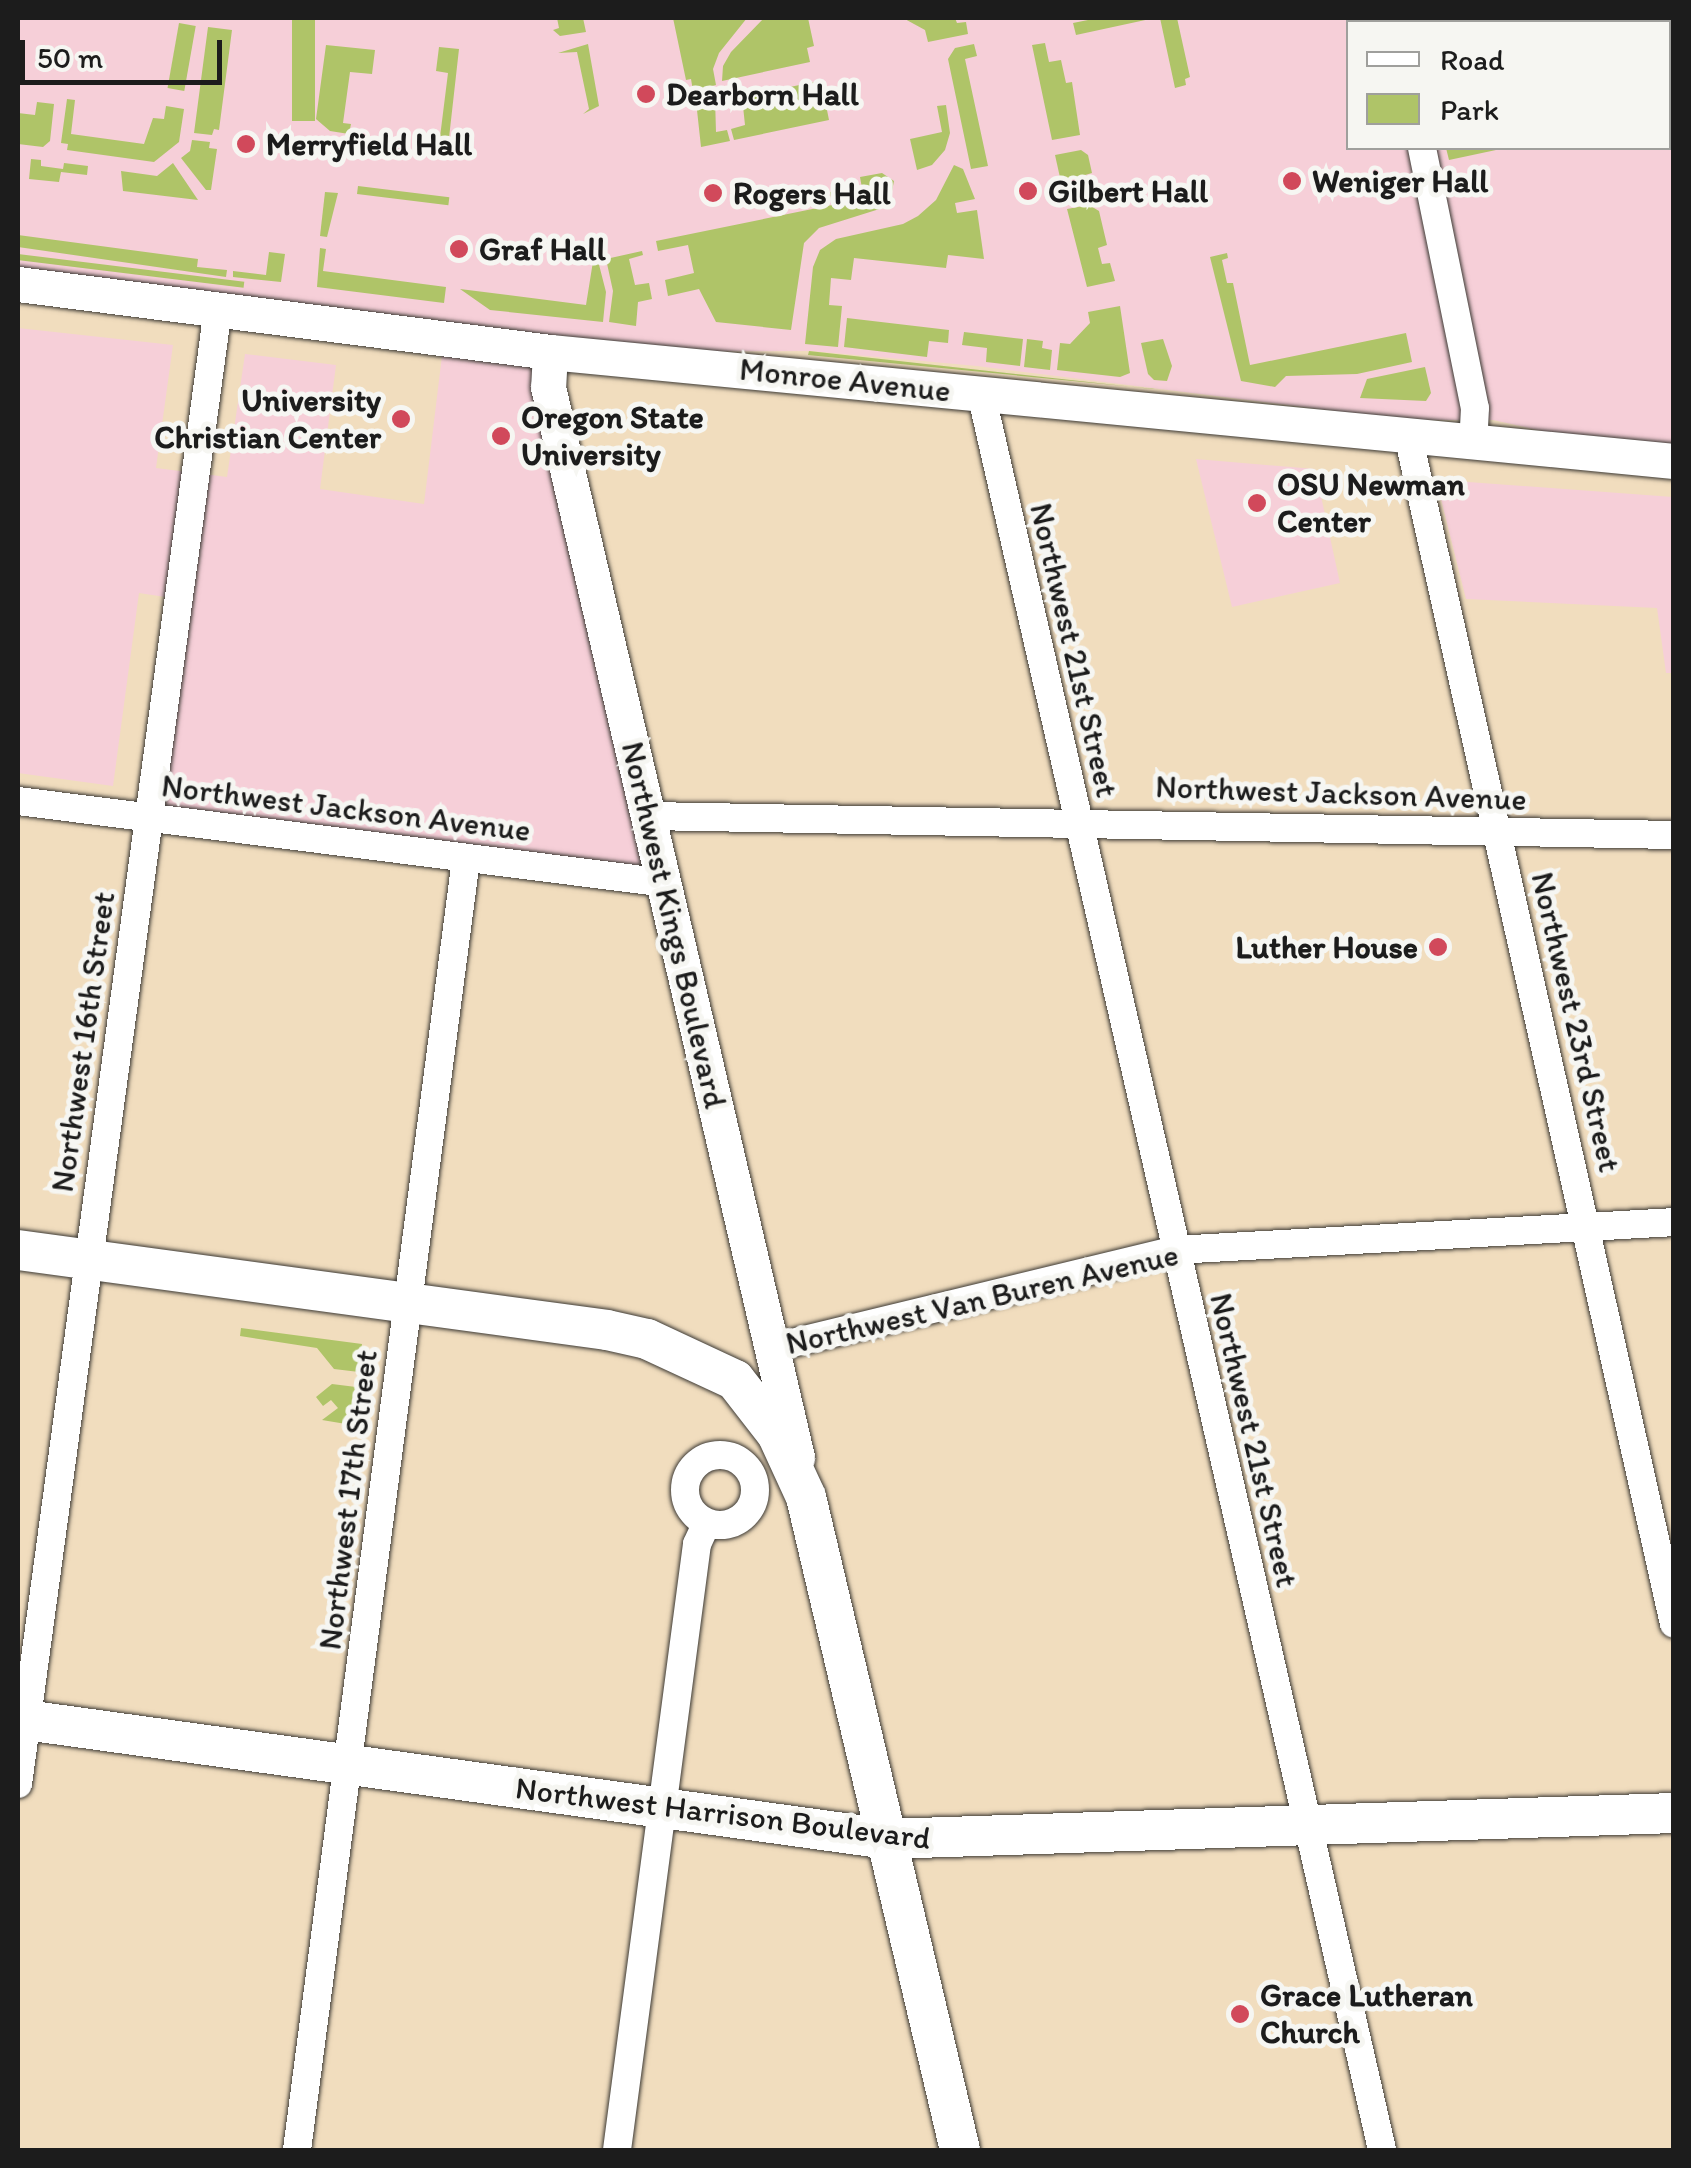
<!DOCTYPE html>
<html>
<head>
<meta charset="utf-8">
<style>
  body { margin:0 }
  #map { position:relative; width:1691px; height:2168px; overflow:hidden; background:#f1ddbe; font-family:Itim,sans-serif }
  div>[style] { position:absolute }
  .built>* { inset:0; background:#f6cfd8 }
  .green>* { inset:0; background:#afc468; transform-origin:0 0 }
  .roads { filter:drop-shadow(0 0 2px #3c3934) drop-shadow(0 0 2px #3c3934) }
  .minor>* { height:28px; margin:-14px; padding:0 14px; transform-origin:14px; border-radius:14px; background:#fff }
  .minor>.ring { margin:-14px; padding:0; box-sizing:content-box; background:none; border:28px solid #fff; border-radius:50% }
  .tertiary>* { height:35px; margin:-17.5px; padding:0 17.5px; transform-origin:17.5px; border-radius:17.5px; background:#fff }
  .secondary>* { height:40px; margin:-20px; padding:0 20px; transform-origin:20px; border-radius:20px; background:#fff }
  .dots>* { width:28px; height:28px; translate:-50% -50%; box-sizing:border-box; border:5px solid #f6f6f2; border-radius:50% }
  span { translate:-50% -50%; white-space:nowrap; text-align:center; line-height:1.15; -webkit-text-stroke:10px #f6f6f2; paint-order:stroke }
  .poi-label { font-size:32px; color:#1c1c1c; font-weight:700 }
  .left { translate:0 -50%; text-align:left }
  .right { translate:-100% -50%; text-align:right }
  .street-label { font-size:32px; color:#1c1c1c }
  .frame { position:absolute; inset:0; border:20px solid #1c1c1c; pointer-events:none }
  .legend { position:absolute; left:1346px; top:20px; width:325px; height:130px; box-sizing:border-box; background:#f6f6f2; border:2px solid #9f9f9c; margin:0; padding:12px 18px; list-style:none; font-size:30px; color:#1c1c1c }
  .legend li { display:flex; align-items:center; gap:20px; height:50px }
  .legend b { width:50px; border:2px solid #9f9f9c }
  .scale { position:absolute; left:20px; top:40px; width:202px; height:45px; box-sizing:border-box; border:5px solid #1c1c1c; border-top:0; padding-left:12px; font-size:30px; line-height:35px; white-space:nowrap; color:#1c1c1c; -webkit-text-stroke:8px #f6f6f2; paint-order:stroke }
</style>
</head>
<body>
<div id="map">
  <div class="built">
    <i style="clip-path:polygon(evenodd,18px 18px,1673px 18px,1673px 460px,1493px 420px,1407px 420px,977px 366px,812px 351px,551px 352px,667px 876px,164px 810px,185px 600px,139px 593px,113px 786px,18px 773px,18px 328px,173px 345px,156px 468px,227px 477px,245px 354px,336px 365px,320px 489px,424px 504px,444px 339px,18px 284px,18px 18px,1348px 22px,1668px 22px,1668px 148px,1348px 148px,1348px 22px)"></i>
    <i style="clip-path:polygon(1196px 459px,1315px 469px,1340px 583px,1232px 607px)"></i>
    <i style="clip-path:polygon(1441px 480px,1673px 497px,1673px 673px,1666px 673px,1657px 608px,1466px 599px,1438px 487px)"></i>
  </div>
  <div class="green">
    <i style="left:292px;top:18px;width:23px;height:103px"></i>
    <i style="clip-path:polygon(557px 18px,583px 18px,586px 32px,560px 36px,553px 30px,559px 28px)"></i>
    <i style="clip-path:polygon(673px 18px,747px 18px,719px 53px,713px 69px,716px 85px,693px 91px,691px 79px,686px 80px)"></i>
    <i style="clip-path:polygon(764px 18px,808px 18px,814px 46px,807px 48px,810px 62px,722px 81px,723px 66px,731px 52px)"></i>
    <i style="clip-path:polygon(903px 18px,955px 18px,957px 23px,966px 22px,968px 34px,928px 42px,925px 30px)"></i>
    <i style="clip-path:polygon(1098px 18px,1149px 18px,1150px 19px,1076px 35px,1073px 23px)"></i>
    <i style="clip-path:polygon(1160px 18px,1177px 18px,1190px 77px,1185px 79px,1186px 85px,1175px 88px)"></i>
    <i style="left:179px;top:23px;width:17px;height:66px;rotate:10deg"></i>
    <i style="clip-path:polygon(208px 27px,232px 30px,219px 130px,214px 129px,212px 135px,194px 133px)"></i>
    <i style="clip-path:polygon(1045px 43px,1049px 62px,1061px 60px,1066px 83px,1072px 82px,1080px 135px,1052px 140px,1032px 45px)"></i>
    <i style="clip-path:polygon(588px 44px,599px 106px,583px 114px,589px 109px,577px 52px,558px 53px)"></i>
    <i style="clip-path:polygon(974px 44px,977px 56px,965px 59px,988px 166px,971px 169px,948px 59px,955px 48px)"></i>
    <i style="clip-path:polygon(326px 45px,375px 50px,372px 74px,350px 72px,343px 123px,351px 124px,349px 134px,330px 131px,316px 119px)"></i>
    <i style="clip-path:polygon(439px 47px,459px 49px,449px 138px,440px 137px,448px 73px,436px 71px)"></i>
    <i style="clip-path:polygon(814px 82px,817px 96px,824px 95px,829px 120px,734px 140px,731px 129px,745px 125px,742px 97px)"></i>
    <i style="clip-path:polygon(715px 98px,716px 132px,727px 130px,730px 141px,701px 147px,696px 101px)"></i>
    <i style="clip-path:polygon(67px 99px,75px 100px,71px 134px,144px 144px,153px 118px,164px 119px,166px 106px,184px 109px,179px 142px,154px 162px,67px 150px,68px 144px,61px 143px)"></i>
    <i style="clip-path:polygon(37px 102px,54px 104px,50px 141px,43px 147px,18px 144px,18px 113px,35px 115px)"></i>
    <i style="clip-path:polygon(946px 105px,950px 133px,945px 150px,932px 165px,917px 170px,910px 139px,942px 132px,937px 106px)"></i>
    <i style="clip-path:polygon(192px 140px,210px 142px,209px 148px,217px 149px,211px 190px,206px 190px,181px 158px,190px 151px)"></i>
    <i style="clip-path:polygon(1446px 148px,1495px 148px,1496px 150px,1449px 160px)"></i>
    <i style="clip-path:polygon(1081px 150px,1088px 155px,1092px 173px,1061px 182px,1055px 155px)"></i>
    <i style="clip-path:polygon(31px 159px,41px 160px,41px 166px,63px 169px,64px 163px,88px 166px,87px 175px,61px 172px,59px 182px,29px 179px)"></i>
    <i style="clip-path:polygon(173px 163px,198px 200px,123px 191px,121px 171px,157px 176px)"></i>
    <i style="clip-path:polygon(954px 165px,963px 169px,975px 199px,955px 203px,957px 213px,977px 210px,984px 259px,948px 255px,946px 268px,854px 258px,851px 280px,831px 278px,829px 305px,842px 306px,838px 347px,805px 344px,813px 267px,820px 250px,836px 239px,903px 224px,918px 216px,936px 200px)"></i>
    <i style="clip-path:polygon(882px 173px,894px 181px,889px 206px,819px 228px,804px 243px,791px 330px,716px 322px,699px 289px,668px 296px,665px 280px,694px 273px,688px 245px,658px 251px,656px 241px,832px 205px,830px 192px,835px 191px,837px 200px,863px 194px,860px 177px)"></i>
    <i style="left:358px;top:186px;width:92px;height:8px;rotate:7deg"></i>
    <i style="clip-path:polygon(325px 192px,338px 193px,327px 237px,320px 236px)"></i>
    <i style="clip-path:polygon(1089px 205px,1099px 211px,1107px 245px,1098px 248px,1102px 264px,1110px 263px,1115px 281px,1087px 287px,1067px 209px)"></i>
    <i style="clip-path:polygon(18px 235px,198px 259px,197px 267px,227px 270px,226px 277px,18px 247px)"></i>
    <i style="clip-path:polygon(320px 248px,326px 249px,323px 271px,446px 287px,444px 303px,317px 287px)"></i>
    <i style="clip-path:polygon(595px 249px,606px 292px,603px 322px,490px 310px,460px 289px,586px 305px)"></i>
    <i style="clip-path:polygon(642px 251px,643px 255px,629px 259px,635px 285px,649px 283px,652px 299px,638px 302px,636px 326px,609px 322px,613px 291px,606px 259px)"></i>
    <i style="clip-path:polygon(269px 252px,285px 254px,281px 282px,233px 277px,233px 271px,266px 275px)"></i>
    <i style="clip-path:polygon(1227px 253px,1228px 258px,1222px 260px,1227px 283px,1233px 283px,1250px 365px,1406px 333px,1412px 362px,1357px 374px,1286px 376px,1275px 387px,1241px 381px,1210px 257px)"></i>
    <i style="left:18px;top:254px;width:228px;height:6px;rotate:7deg"></i>
    <i style="clip-path:polygon(1120px 306px,1130px 373px,1120px 377px,1057px 370px,1060px 343px,1070px 344px,1090px 323px,1088px 312px)"></i>
    <i style="clip-path:polygon(847px 318px,949px 330px,948px 343px,929px 341px,927px 357px,844px 347px)"></i>
    <i style="clip-path:polygon(964px 332px,1023px 339px,1020px 366px,986px 362px,987px 348px,962px 345px)"></i>
    <i style="clip-path:polygon(1027px 339px,1043px 341px,1042px 348px,1052px 350px,1050px 370px,1024px 367px)"></i>
    <i style="clip-path:polygon(1163px 339px,1172px 366px,1167px 381px,1154px 380px,1148px 374px,1141px 343px)"></i>
    <i style="clip-path:polygon(809px 351px,1152px 389px,1155px 389px,808px 355px)"></i>
    <i style="clip-path:polygon(1425px 367px,1431px 393px,1426px 401px,1360px 398px,1367px 379px)"></i>
    <i style="clip-path:polygon(241px 1328px,362px 1344px,359px 1372px,334px 1369px,317px 1348px,240px 1336px)"></i>
    <i style="clip-path:polygon(332px 1384px,356px 1387px,352px 1425px,322px 1420px,338px 1408px,331px 1400px,323px 1406px,316px 1397px)"></i>
  </div>
  <div class="roads">
    <div class="minor">
      <i style="left:1394px;top:18px;width:4px;rotate:76deg"></i>
      <i style="left:1422px;top:148px;width:265px;rotate:78.5deg"></i>
      <i style="left:1475px;top:408px;width:33px;rotate:93deg"></i>
      <i style="left:981px;top:393px;width:1802px;rotate:77.14deg"></i>
      <i style="left:1408px;top:435px;width:1218px;rotate:77.39deg"></i>
      <i style="left:18px;top:801px;width:653px;rotate:7.21deg"></i>
      <i style="left:648px;top:816px;width:1026px;rotate:1.06deg"></i>
      <i style="left:771px;top:1348px;width:416px;rotate:-13.6deg"></i>
      <i style="left:1175px;top:1250px;width:500px;rotate:-3.2deg"></i>
      <i class="ring" style="left:685px;top:1455px;width:42px;height:42px"></i>
      <i style="left:18px;top:1784px;width:1488px;rotate:-82.28deg"></i>
      <i style="left:297px;top:2150px;width:1302px;rotate:-82.54deg"></i>
      <i style="left:617px;top:2150px;width:611px;rotate:-82.48deg"></i>
      <i style="left:697px;top:1544px;width:23px;rotate:-65deg"></i>
    </div>
    <div class="tertiary">
      <i style="left:18px;top:284px;width:536px;rotate:7.28deg"></i>
      <i style="left:550px;top:352px;width:1129px;rotate:5.54deg"></i>
      <i style="left:550px;top:352px;width:35px;rotate:93deg"></i>
      <i style="left:548px;top:387px;width:1099px;rotate:76.9deg"></i>
    </div>
    <div class="secondary">
      <i style="left:18px;top:1250px;width:594px;rotate:7.73deg"></i>
      <i style="left:607px;top:1330px;width:41px;rotate:12.7deg"></i>
      <i style="left:647px;top:1339px;width:97px;rotate:25deg"></i>
      <i style="left:735px;top:1380px;width:68px;rotate:52.1deg"></i>
      <i style="left:777px;top:1434px;width:69px;rotate:65.3deg"></i>
      <i style="left:806px;top:1497px;width:671px;rotate:76.73deg"></i>
      <i style="left:18px;top:1719px;width:877px;rotate:7.86deg"></i>
      <i style="left:887px;top:1839px;width:787px;rotate:-1.89deg"></i>
    </div>
  </div>
  <div class="dots">
    <i style="left:646px;top:94px;background:#d1495b"></i>
    <i style="left:246px;top:144px;background:#d1495b"></i>
    <i style="left:1292px;top:181px;background:#d1495b"></i>
    <i style="left:1028px;top:191px;background:#d1495b"></i>
    <i style="left:713px;top:193px;background:#d1495b"></i>
    <i style="left:459px;top:249px;background:#d1495b"></i>
    <i style="left:401px;top:419px;background:#d1495b"></i>
    <i style="left:501px;top:436px;background:#d1495b"></i>
    <i style="left:1257px;top:503px;background:#d1495b"></i>
    <i style="left:1438px;top:947px;background:#d1495b"></i>
    <i style="left:1240px;top:2014px;background:#d1495b"></i>
  </div>
  <div class="poi-label">
    <span class="left" style="left:666px;top:94px">Dearborn Hall</span>
    <span class="left" style="left:266px;top:144px">Merryfield Hall</span>
    <span class="left" style="left:1312px;top:181px">Weniger Hall</span>
    <span class="left" style="left:1048px;top:191px">Gilbert Hall</span>
    <span class="left" style="left:733px;top:193px">Rogers Hall</span>
    <span class="left" style="left:479px;top:249px">Graf Hall</span>
    <span class="right" style="left:381px;top:419px">University<br>Christian Center</span>
    <span class="left" style="left:521px;top:436px">Oregon State<br>University</span>
    <span class="left" style="left:1277px;top:503px">OSU Newman<br>Center</span>
    <span class="right" style="left:1418px;top:947px">Luther House</span>
    <span class="left" style="left:1260px;top:2014px">Grace Lutheran<br>Church</span>
  </div>
  <div class="street-label">
    <span style="left:845px;top:380px;rotate:6deg">Monroe Avenue</span>
    <span style="left:1074px;top:650px;rotate:77deg">Northwest 21st Street</span>
    <span style="left:1341px;top:793px;rotate:2deg">Northwest Jackson Avenue</span>
    <span style="left:346px;top:808px;rotate:7deg">Northwest Jackson Avenue</span>
    <span style="left:674px;top:925px;rotate:77deg">Northwest Kings Boulevard</span>
    <span style="left:1576px;top:1022px;rotate:77deg">Northwest 23rd Street</span>
    <span style="left:83px;top:1042px;rotate:-82deg">Northwest 16th Street</span>
    <span style="left:982px;top:1299px;rotate:-13deg">Northwest Van Buren Avenue</span>
    <span style="left:1254px;top:1440px;rotate:77deg">Northwest 21st Street</span>
    <span style="left:348px;top:1500px;rotate:-83deg">Northwest 17th Street</span>
    <span style="left:723px;top:1813px;rotate:7deg">Northwest Harrison Boulevard</span>
  </div>
  <div class="frame"></div>
  <ul class="legend">
  <li><b style="height:12px;background:#fff"></b>Road</li>
  <li><b style="height:28px;background:#afc468"></b>Park</li>
  </ul>
  <div class="scale">50 m</div>
</div>
</body>
</html>
